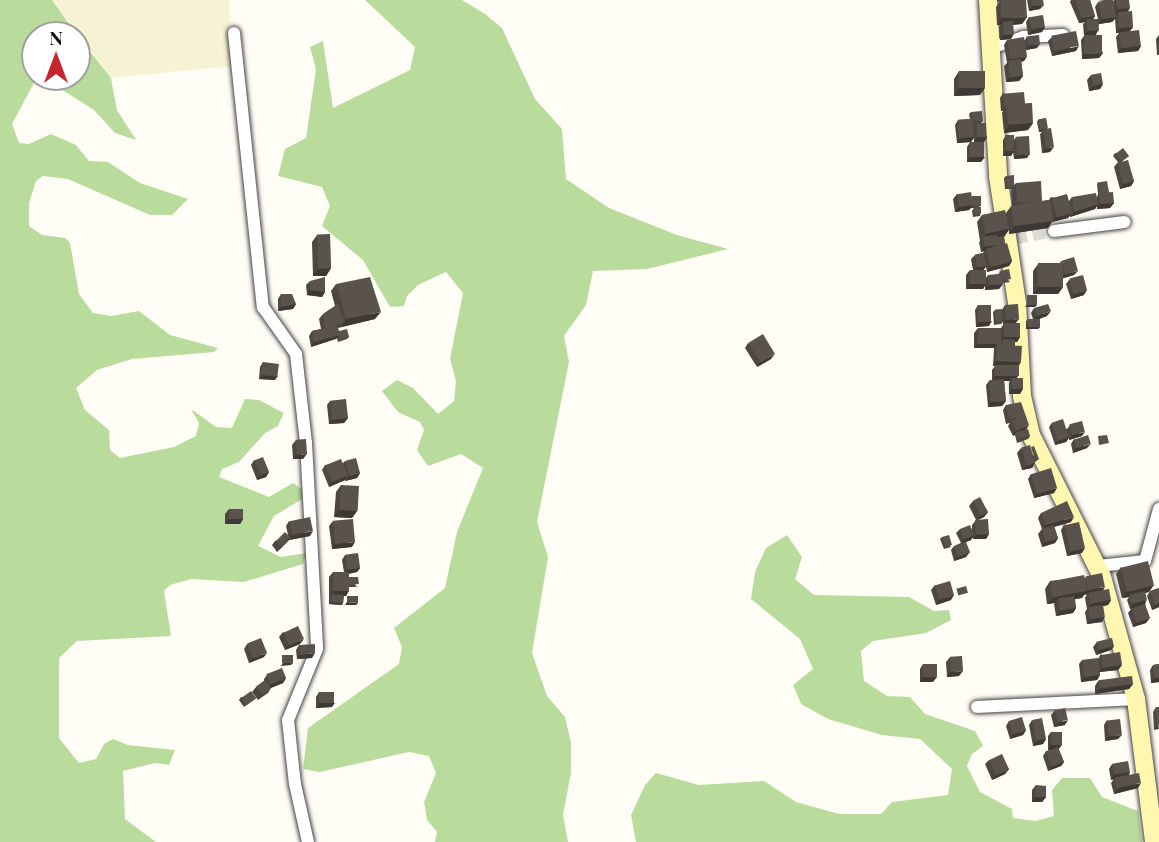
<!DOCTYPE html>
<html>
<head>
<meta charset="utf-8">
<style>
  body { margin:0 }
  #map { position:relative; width:1159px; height:842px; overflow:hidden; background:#fffdf5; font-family:"Playfair Display",serif }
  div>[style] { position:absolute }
  .farmland>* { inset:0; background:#f6f3d4 }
  .forest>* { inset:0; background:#b9dc9c }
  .street-tunnel>* { height:12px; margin-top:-6px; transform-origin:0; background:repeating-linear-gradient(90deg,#dbdad3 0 12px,transparent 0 18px) }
  .roads { filter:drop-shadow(0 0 2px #444) drop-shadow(0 0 2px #444) }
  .street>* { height:12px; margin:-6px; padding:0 6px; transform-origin:6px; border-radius:6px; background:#fff }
  .secondary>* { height:18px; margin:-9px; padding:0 9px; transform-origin:9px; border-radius:9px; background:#fff6b0 }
  .wall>* { inset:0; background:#4d4742 }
  .shaded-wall>* { inset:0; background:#3f3936 }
  .building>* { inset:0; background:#5a524d; transform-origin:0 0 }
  span { translate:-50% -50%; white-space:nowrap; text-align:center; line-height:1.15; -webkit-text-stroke:7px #fff; paint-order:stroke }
  .north { position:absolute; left:21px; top:21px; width:70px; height:70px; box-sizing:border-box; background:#fff; border:2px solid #a0a0a0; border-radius:50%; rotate:0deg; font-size:19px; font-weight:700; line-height:28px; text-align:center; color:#111 }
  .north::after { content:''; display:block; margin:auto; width:24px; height:32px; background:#c4262e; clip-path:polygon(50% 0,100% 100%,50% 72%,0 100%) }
</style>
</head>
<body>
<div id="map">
  <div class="farmland">
    <i style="clip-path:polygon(52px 0,229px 0,233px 66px,111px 78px)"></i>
  </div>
  <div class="forest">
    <i style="clip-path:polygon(0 0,52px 0,77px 35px,35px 35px,35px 77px,77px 77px,77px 35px,111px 78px,117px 110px,136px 140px,115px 133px,94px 110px,53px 84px,34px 83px,12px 124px,19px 143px,29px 144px,51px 134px,76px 145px,89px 161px,108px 162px,140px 183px,188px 199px,172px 215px,150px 215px,68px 179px,43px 176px,36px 181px,29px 203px,29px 226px,42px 235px,65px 238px,70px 243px,79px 294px,93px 313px,111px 316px,139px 311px,170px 335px,218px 348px,214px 352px,132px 359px,97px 370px,76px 388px,85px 410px,109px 430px,110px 450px,120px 458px,174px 447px,196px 436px,199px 423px,191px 409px,216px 427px,232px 428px,245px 399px,259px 400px,284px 413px,278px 426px,265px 433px,239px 462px,222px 469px,219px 477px,269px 497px,293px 483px,303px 490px,302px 499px,274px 516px,258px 546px,281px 557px,306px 553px,303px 564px,244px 582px,191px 579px,170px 585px,164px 591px,171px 636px,77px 641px,59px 658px,59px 738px,79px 763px,96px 759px,104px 744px,113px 739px,128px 745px,175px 750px,169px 765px,155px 763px,123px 771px,125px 819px,156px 842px,0 842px)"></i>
    <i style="clip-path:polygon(365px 0,462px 0,485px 14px,502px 28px,535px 99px,562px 129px,566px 179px,609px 208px,677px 235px,728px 249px,647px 269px,593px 271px,586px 305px,564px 336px,569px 362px,537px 522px,548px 557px,532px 653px,547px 696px,565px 717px,571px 743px,571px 773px,563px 815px,568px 842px,435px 842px,437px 832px,427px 820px,424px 802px,436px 773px,429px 756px,409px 752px,320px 772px,303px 769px,308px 728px,399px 664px,402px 647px,394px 628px,445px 588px,457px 532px,483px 468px,461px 454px,428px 466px,417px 450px,424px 430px,420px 422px,398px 412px,382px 391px,397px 380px,413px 388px,438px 414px,454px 401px,456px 381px,450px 359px,463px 293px,446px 272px,418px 285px,407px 296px,404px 306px,390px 307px,363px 260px,322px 226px,330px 206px,322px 187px,278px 176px,285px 149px,306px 138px,316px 69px,310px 47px,323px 41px,333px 108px,410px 70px,415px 47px)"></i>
    <i style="clip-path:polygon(787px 535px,802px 557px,795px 579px,814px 595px,909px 597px,934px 611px,949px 610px,951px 620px,926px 633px,873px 641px,861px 651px,864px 681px,887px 696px,910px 697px,925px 714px,975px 731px,983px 746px,972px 754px,967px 766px,980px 792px,1012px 809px,1013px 818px,1036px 821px,1054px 816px,1052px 790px,1062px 778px,1090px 778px,1102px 797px,1138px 811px,1142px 842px,636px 842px,631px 815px,645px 785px,656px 773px,699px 785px,764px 781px,796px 802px,839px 814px,881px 814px,892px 802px,948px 795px,952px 769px,920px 739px,882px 735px,828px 719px,801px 704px,793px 685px,813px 669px,800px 639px,751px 599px,755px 572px,766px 548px)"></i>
  </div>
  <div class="street-tunnel">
    <i style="left:1015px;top:238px;width:40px;rotate:-10deg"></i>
  </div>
  <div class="roads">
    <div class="street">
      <i style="left:234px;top:33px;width:276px;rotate:84deg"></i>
      <i style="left:263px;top:307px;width:57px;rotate:54.9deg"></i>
      <i style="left:296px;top:354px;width:90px;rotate:83.6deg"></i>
      <i style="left:306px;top:443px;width:206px;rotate:86.9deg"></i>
      <i style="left:317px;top:649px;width:77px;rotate:112.2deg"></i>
      <i style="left:288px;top:720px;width:64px;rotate:83.8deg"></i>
      <i style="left:295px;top:784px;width:59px;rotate:77.4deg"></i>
      <i style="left:990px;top:48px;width:35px;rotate:-18deg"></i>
      <i style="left:1023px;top:37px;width:40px;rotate:-2.9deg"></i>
      <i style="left:1054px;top:231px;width:71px;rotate:-7.3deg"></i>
      <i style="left:1098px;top:566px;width:47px;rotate:-6.1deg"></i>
      <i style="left:1145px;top:561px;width:54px;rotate:-74.9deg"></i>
      <i style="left:977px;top:707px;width:159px;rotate:-2.9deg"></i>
    </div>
    <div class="secondary">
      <i style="left:988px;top:0;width:176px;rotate:86.7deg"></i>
      <i style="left:998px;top:176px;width:128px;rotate:81.5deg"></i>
      <i style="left:1017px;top:303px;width:93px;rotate:86.9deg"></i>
      <i style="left:1022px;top:396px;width:40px;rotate:77deg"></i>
      <i style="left:1031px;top:435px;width:159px;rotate:63.4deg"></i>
      <i style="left:1102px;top:577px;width:127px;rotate:74.4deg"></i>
      <i style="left:1136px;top:699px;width:144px;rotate:82.8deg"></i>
    </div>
  </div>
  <div class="wall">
    <i style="clip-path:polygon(997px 0,1026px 0,1027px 17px,1022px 24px,1013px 25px,1011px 39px,1000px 40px,999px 27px,1000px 25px,997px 25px,996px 7px,1000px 1px,997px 2px)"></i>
    <i style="clip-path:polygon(1027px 0,1043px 0,1040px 9px,1029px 11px)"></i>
    <i style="clip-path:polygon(1071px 0,1090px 0,1095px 16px,1093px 19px,1098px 19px,1095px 7px,1098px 2px,1105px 1px,1097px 0,1113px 0,1113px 2px,1114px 0,1129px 0,1127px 12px,1133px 27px,1130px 31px,1141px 46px,1138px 51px,1118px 53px,1116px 37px,1119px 33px,1116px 33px,1115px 19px,1112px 22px,1099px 24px,1096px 35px,1103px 53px,1099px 58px,1082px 59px,1081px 40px,1084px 36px,1083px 24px,1085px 22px,1079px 23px,1070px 2px)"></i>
    <i style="clip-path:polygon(1029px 17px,1045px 27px,1042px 32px,1028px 35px,1026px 22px)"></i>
    <i style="clip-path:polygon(1159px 35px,1159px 55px,1157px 55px,1156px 39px)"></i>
    <i style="clip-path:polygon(1027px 36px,1037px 48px,1026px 50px,1024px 61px,1021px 62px,1023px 76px,1019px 81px,1006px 82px,1004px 66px,1007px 63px,1004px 45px,1007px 40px,1025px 40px)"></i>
    <i style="clip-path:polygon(1052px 37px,1076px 51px,1052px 56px,1048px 41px)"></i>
    <i style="clip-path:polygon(959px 71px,980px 95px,954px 96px,954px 79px)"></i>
    <i style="clip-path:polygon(1091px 75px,1103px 84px,1100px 89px,1089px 91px,1087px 80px)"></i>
    <i style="clip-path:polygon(1003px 93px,1025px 104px,1033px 123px,1028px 130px,1004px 133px,1002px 113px,1003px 111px,1001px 111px,1000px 98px)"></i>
    <i style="clip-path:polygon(971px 112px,983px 121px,981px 123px,987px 137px,984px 142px,974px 142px,974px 138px,971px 142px,957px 143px,955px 125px,958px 120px,970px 119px,969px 114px)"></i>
    <i style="clip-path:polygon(1046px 118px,1050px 152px,1042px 153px,1040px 134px,1042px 132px,1039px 132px,1037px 122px,1038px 120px)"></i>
    <i style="clip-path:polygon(1006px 135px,1014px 140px,1016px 137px,1027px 158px,1014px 159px,1013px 152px,1011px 156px,1003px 156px,1003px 140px)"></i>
    <i style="clip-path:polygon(970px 142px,981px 162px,967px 162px,967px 147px)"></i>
    <i style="clip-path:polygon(1115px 153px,1129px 156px,1122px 161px,1134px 181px,1131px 186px,1120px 189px,1114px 167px,1118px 162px,1113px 156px)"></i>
    <i style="clip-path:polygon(1006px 176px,1014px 185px,1016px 183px,1042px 201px,1049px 200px,1051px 197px,1069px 201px,1072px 197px,1097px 197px,1098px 194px,1097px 184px,1098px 182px,1109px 192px,1114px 203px,1110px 208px,1097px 209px,1097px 206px,1095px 209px,1070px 217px,1070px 215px,1068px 218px,1052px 222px,1048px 228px,1009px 234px,1009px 230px,1004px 237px,1005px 244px,1012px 261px,1009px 266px,987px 272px,986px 267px,983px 270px,986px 278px,988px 275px,999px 274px,1000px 271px,1010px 282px,1003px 283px,999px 289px,985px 290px,985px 285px,983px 289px,966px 289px,966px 275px,970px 270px,973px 270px,971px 259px,975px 255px,983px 253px,984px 251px,981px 252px,979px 242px,980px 241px,977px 222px,982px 215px,1006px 213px,1012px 205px,1011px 190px,1012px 189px,1005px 189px,1004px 178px)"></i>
    <i style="clip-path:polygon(957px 194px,971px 197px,980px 207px,980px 216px,973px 217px,972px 211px,974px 208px,976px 208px,971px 208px,969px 210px,955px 212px,953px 199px)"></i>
    <i style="clip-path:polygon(317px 235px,331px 268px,326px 276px,313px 276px,312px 242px)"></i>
    <i style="clip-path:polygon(1061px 261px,1074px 275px,1063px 278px,1063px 287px,1058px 294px,1033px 294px,1033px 271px,1038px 264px,1060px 263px)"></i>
    <i style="clip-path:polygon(1070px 279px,1084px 295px,1071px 299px,1066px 284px)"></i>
    <i style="clip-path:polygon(310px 281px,325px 292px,322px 297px,307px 295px,306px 285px)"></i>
    <i style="clip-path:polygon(336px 284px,375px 319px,338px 328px,339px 331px,349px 337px,347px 339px,338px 342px,337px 338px,311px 347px,309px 336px,312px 331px,321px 329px,319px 319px,323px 314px,335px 306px,331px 291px)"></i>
    <i style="clip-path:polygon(281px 294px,296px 304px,293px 309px,278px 311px,278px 299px)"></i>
    <i style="clip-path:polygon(978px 305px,989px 326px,976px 327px,975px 310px)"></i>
    <i style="clip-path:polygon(1005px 305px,1016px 323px,1020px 337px,1017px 342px,1015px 342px,1015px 346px,1019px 365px,1017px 378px,1020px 394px,1009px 394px,1009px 383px,1010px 381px,1004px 381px,1006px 401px,1002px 406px,988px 407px,986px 385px,989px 381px,992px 380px,992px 370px,995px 366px,993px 366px,994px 348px,974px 348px,974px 333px,978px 328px,1001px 328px,1003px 325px,1003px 322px,1001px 324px,994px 325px,993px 312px,995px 310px,1002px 310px)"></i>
    <i style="clip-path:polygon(1034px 308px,1047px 316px,1039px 319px,1040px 327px,1038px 329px,1026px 329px,1026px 321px,1028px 319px,1033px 319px,1031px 313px)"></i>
    <i style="clip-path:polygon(748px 343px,771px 359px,757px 367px,745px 348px)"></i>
    <i style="clip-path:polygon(263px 362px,275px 380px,259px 379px,260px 367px)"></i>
    <i style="clip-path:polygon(330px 401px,348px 418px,344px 423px,329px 424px,327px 405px)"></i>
    <i style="clip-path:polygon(1006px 405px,1026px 429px,1030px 436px,1028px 439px,1017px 443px,1015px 435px,1013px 436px,1008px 426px,1010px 423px,1006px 424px,1003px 410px)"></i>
    <i style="clip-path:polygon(1052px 423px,1067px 429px,1070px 425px,1082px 436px,1069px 440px,1069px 438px,1066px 442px,1055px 445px,1049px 427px)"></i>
    <i style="clip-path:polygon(1074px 439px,1087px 448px,1073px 453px,1071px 444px)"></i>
    <i style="clip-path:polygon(296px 440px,303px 459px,293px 459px,292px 445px)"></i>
    <i style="clip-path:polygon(1021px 448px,1039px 459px,1035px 462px,1032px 468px,1022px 470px,1017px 453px)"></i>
    <i style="clip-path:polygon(254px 460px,269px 472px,266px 477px,257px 480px,251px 465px)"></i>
    <i style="clip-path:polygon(345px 461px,360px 473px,357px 478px,345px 481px,345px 480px,329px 487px,322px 470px,325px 465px,343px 463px)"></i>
    <i style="clip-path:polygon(1031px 474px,1054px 493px,1034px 498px,1028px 479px)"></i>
    <i style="clip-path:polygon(341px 485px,357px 511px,352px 518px,334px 517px,336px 492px)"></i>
    <i style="clip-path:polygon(973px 501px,988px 512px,984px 517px,978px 520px,989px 534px,986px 539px,973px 539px,973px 537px,971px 540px,966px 542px,966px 557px,954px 561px,951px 550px,954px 546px,961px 543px,956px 533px,960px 529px,972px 531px,972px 525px,976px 520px,969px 506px)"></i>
    <i style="clip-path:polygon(229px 509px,243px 519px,240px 524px,225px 524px,225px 514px)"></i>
    <i style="clip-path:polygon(1041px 513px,1071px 522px,1054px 527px,1058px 538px,1055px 543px,1042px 547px,1038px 534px,1042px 529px,1038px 518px)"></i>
    <i style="clip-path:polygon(289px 521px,310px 536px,289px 540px,277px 552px,272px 545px,275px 541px,288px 535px,286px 526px)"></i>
    <i style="clip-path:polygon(333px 521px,352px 547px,332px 549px,329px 526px)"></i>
    <i style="clip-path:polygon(1064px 525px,1082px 553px,1067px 556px,1061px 530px)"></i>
    <i style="clip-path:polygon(942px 537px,951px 547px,944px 549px,940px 539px)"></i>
    <i style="clip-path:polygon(345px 555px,360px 568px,357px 572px,349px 574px,349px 577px,357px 587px,349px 587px,346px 596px,344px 596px,342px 605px,329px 604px,329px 577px,333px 572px,344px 572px,342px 560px)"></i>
    <i style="clip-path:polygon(1121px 567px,1149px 592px,1145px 593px,1146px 623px,1133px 627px,1128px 613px,1131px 609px,1130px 609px,1127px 600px,1129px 597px,1122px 598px,1116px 574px)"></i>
    <i style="clip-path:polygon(1084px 577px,1103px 590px,1111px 600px,1108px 605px,1103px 606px,1102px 622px,1087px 624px,1085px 612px,1087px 609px,1085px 598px,1087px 594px,1084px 594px,1082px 598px,1075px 599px,1076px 608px,1073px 613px,1056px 616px,1054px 604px,1055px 603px,1047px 604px,1045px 589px,1050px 581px)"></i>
    <i style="clip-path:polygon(935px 585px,951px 600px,936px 605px,931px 590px)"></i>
    <i style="clip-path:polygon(1159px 588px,1159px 607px,1152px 610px,1147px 596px,1150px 591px)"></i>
    <i style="clip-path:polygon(283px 632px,300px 644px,285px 650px,279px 637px)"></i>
    <i style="clip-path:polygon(1097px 642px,1114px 646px,1111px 650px,1096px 655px,1093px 647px)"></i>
    <i style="clip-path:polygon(247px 644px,264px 657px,249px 663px,244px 649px)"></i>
    <i style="clip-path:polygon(299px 645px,312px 658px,297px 659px,296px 650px)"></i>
    <i style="clip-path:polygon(1101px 654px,1122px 665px,1118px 670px,1100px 672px,1100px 675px,1097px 680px,1081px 682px,1079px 664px,1082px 660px,1098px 659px)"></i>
    <i style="clip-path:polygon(950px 657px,959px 676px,947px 677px,946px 662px)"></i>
    <i style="clip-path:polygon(923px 664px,933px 682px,920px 682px,920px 669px)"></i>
    <i style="clip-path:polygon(1159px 664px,1159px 682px,1151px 683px,1150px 670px,1153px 665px)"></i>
    <i style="clip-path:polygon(267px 675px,286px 678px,283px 683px,271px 688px,268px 693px,258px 700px,252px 692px,256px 687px,264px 681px,264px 679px)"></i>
    <i style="clip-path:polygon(1098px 681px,1133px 684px,1129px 689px,1095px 694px,1095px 686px)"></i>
    <i style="clip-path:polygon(319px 692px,332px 707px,316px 708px,316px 697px)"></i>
    <i style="clip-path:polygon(241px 697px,256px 698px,244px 707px,239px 700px)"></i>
    <i style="clip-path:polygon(1156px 707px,1159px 729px,1154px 730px,1153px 712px)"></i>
    <i style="clip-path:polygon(1055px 710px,1065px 725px,1054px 727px,1051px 715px)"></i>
    <i style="clip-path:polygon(1032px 720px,1046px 739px,1043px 744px,1033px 746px,1029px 725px)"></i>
    <i style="clip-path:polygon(1107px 720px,1118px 739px,1105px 741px,1104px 725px)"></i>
    <i style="clip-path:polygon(1009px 721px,1026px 730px,1023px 735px,1010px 739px,1006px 726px)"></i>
    <i style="clip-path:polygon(1051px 732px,1064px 762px,1061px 766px,1048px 771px,1043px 756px,1046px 751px,1050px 750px,1048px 750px,1048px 736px)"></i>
    <i style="clip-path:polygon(989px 760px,1009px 769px,1005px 774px,992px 780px,985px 764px)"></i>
    <i style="clip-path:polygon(1112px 764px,1130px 772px,1129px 775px,1138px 788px,1114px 794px,1111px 783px,1114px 779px,1111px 780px,1109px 769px)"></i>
    <i style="clip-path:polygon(1036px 785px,1046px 797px,1042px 802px,1032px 802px,1032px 790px)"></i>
  </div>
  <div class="shaded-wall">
    <i style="clip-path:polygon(1044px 5px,1040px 9px,1029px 11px,1032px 6px)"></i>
    <i style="clip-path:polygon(1130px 8px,1127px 13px,1114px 14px,1118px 9px)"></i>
    <i style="clip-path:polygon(1095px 16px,1092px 21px,1087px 19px,1085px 22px,1079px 23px,1082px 18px)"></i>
    <i style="clip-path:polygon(1027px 17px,1022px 24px,1003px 25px,1003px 22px,1000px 25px,997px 25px,1002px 18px)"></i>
    <i style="clip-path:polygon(1116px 17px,1112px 22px,1099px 24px,1102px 19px)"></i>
    <i style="clip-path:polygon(1045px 27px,1042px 32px,1028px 35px,1032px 30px)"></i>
    <i style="clip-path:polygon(1133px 27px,1129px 32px,1116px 33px,1119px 28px)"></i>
    <i style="clip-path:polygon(1099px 30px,1095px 35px,1084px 36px,1087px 31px)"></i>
    <i style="clip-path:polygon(1014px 34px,1011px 39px,1000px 40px,1004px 35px)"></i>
    <i style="clip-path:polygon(1040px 44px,1037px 48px,1025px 50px,1029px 45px)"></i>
    <i style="clip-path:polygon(1079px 46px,1076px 51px,1052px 56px,1055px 52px)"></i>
    <i style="clip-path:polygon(1141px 46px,1138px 51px,1118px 53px,1121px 48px)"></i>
    <i style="clip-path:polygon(1103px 53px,1099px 58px,1082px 59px,1085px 54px)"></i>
    <i style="clip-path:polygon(1027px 57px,1024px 61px,1007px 64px,1010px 59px)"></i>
    <i style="clip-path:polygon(1023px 76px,1019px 81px,1006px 82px,1010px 77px)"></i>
    <i style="clip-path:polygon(1103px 84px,1100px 89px,1089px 91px,1093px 86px)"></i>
    <i style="clip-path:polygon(959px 88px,985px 88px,980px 95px,954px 96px)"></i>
    <i style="clip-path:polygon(1033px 123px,1028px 130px,1004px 133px,1009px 125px)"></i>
    <i style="clip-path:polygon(974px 137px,971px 142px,957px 143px,960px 138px)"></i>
    <i style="clip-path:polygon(977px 137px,987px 137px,984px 142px,974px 142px)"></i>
    <i style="clip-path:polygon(1054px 147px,1050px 152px,1042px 153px,1046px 148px)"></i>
    <i style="clip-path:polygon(1006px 151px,1014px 151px,1011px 156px,1003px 156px)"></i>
    <i style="clip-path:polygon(1030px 154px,1027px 158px,1014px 159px,1017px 155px)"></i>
    <i style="clip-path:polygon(970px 157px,985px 157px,981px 162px,967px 162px)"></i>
    <i style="clip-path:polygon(1134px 181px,1131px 186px,1120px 189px,1123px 184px)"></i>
    <i style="clip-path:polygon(1114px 203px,1110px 208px,1097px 209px,1100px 204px)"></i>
    <i style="clip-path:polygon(1098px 204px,1095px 209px,1070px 217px,1074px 212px)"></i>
    <i style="clip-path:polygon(973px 205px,969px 210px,955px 212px,959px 207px)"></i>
    <i style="clip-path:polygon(1072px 213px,1068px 218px,1052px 222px,1048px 228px,1009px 234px,1014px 226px,1053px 221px,1055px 217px)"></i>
    <i style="clip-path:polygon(1009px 229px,1004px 237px,983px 238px,986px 234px)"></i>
    <i style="clip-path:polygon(998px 245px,997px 247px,986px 249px,984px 251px,981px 252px,984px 247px)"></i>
    <i style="clip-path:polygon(1012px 261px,1009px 266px,987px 272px,991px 267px)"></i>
    <i style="clip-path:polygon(986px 266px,983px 271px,974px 272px,977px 267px)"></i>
    <i style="clip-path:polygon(331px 268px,326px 276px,313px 276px,318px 269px)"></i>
    <i style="clip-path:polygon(1078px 271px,1074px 275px,1061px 279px,1065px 274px)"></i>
    <i style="clip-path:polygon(970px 284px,986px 284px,983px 289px,966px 289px)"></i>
    <i style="clip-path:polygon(1003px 284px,999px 289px,985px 290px,989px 285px)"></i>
    <i style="clip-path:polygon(1038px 287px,1063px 287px,1058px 294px,1033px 294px)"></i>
    <i style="clip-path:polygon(310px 290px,325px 292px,322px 297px,307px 295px)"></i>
    <i style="clip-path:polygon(1087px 290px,1084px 295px,1071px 299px,1075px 294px)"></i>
    <i style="clip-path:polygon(296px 304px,293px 309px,278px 311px,281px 307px)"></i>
    <i style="clip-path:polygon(1027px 305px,1037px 305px,1035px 307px,1025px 307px)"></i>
    <i style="clip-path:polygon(1051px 311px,1047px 316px,1033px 321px,1037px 316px)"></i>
    <i style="clip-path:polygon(381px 312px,375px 319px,341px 327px,346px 319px)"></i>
    <i style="clip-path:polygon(1019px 319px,1015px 324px,1004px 323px,1006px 320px)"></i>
    <i style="clip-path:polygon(992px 321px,989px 326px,976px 327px,979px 322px)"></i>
    <i style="clip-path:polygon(1028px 327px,1040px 327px,1038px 329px,1026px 329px)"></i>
    <i style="clip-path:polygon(340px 335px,336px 339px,311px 347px,314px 342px)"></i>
    <i style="clip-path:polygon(1004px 337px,1020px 337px,1017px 342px,1003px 342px,1003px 339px,1001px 342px)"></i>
    <i style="clip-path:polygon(978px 344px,997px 344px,994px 348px,974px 348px)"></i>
    <i style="clip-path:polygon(775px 354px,771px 359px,757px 367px,760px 362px)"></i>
    <i style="clip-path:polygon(996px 361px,1021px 362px,1018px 367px,993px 366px)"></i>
    <i style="clip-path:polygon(263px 375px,278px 376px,275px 380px,259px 379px)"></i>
    <i style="clip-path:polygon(995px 376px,1018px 376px,1015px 381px,1012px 378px,1010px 381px,992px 381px)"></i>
    <i style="clip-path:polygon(1012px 389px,1023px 389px,1020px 394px,1009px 394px)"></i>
    <i style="clip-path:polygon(1006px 401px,1002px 406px,988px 407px,991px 402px)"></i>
    <i style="clip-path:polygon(348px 418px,344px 423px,329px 424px,332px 420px)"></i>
    <i style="clip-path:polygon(1029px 425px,1026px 430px,1016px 433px,1013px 436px,1016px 431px)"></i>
    <i style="clip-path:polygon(1085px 432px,1082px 436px,1069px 440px,1073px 435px)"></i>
    <i style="clip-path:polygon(1069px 437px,1066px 442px,1055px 445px,1058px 441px)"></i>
    <i style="clip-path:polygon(1091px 444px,1087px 448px,1073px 453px,1076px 448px)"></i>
    <i style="clip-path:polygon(307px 454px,303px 459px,293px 459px,296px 455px)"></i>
    <i style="clip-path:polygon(1035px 463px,1032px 468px,1022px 470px,1026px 466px)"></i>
    <i style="clip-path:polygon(269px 472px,266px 477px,257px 480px,260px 476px)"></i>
    <i style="clip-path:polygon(360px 473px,357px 478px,345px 481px,349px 476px)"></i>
    <i style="clip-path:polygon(348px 476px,345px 480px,329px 487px,332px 482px)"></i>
    <i style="clip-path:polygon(1057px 488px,1054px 493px,1034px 498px,1037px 493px)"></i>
    <i style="clip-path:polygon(339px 510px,357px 511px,352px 518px,334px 517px)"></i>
    <i style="clip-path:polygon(988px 512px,984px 517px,977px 520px,980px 516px)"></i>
    <i style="clip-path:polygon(1074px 517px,1071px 522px,1042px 530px,1046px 525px)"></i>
    <i style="clip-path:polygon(229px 519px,243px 519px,240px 524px,225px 524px)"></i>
    <i style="clip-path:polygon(313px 531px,310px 536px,289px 540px,277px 552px,292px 535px)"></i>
    <i style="clip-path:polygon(989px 534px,986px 539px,973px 539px,976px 535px)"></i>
    <i style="clip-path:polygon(974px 535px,971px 540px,961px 544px,964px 539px)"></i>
    <i style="clip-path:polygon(1058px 538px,1055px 543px,1042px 547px,1046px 542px)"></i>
    <i style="clip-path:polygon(355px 542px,352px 547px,332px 549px,335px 544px)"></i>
    <i style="clip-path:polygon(1085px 548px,1082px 553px,1067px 556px,1071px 551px)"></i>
    <i style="clip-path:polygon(970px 552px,966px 557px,954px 561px,958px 556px)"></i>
    <i style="clip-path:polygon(360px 568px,357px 572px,344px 574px,347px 570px)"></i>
    <i style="clip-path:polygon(1154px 585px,1149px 592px,1130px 596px,1130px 595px,1129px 597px,1122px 598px,1127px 591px)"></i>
    <i style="clip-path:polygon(1105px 587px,1102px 592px,1084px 595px,1088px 590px)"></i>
    <i style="clip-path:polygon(333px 591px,349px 591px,346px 596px,332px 596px)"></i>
    <i style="clip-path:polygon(1087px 591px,1082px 598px,1058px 602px,1058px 599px,1055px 603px,1047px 604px,1053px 597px)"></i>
    <i style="clip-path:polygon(954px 595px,951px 600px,936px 605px,939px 600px)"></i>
    <i style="clip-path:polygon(1111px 600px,1108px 605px,1089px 609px,1088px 607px,1087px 609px,1091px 604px)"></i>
    <i style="clip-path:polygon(1147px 600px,1144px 605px,1130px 609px,1133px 604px)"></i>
    <i style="clip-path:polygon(331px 602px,343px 603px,342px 605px,329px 604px)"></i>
    <i style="clip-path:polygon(347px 602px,358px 603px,356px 605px,345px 605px)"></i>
    <i style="clip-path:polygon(1159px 603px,1159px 607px,1152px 610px,1155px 605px)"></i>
    <i style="clip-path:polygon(1076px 608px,1073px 613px,1056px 616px,1060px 611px)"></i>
    <i style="clip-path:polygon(1105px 617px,1102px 622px,1087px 624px,1091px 619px)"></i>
    <i style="clip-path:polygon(1150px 618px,1146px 623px,1133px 627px,1136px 622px)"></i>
    <i style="clip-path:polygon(304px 639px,300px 644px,285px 650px,288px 645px)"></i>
    <i style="clip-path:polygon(1114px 646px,1111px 650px,1096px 655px,1099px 650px)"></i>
    <i style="clip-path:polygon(267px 653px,264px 657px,249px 663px,253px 658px)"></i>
    <i style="clip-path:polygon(315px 653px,312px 658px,297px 659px,300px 655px)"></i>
    <i style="clip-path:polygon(283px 663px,293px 663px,291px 665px,281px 666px)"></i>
    <i style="clip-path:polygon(1122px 665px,1118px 670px,1099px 672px,1103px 668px)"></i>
    <i style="clip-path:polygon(963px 671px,959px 676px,947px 677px,950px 672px)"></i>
    <i style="clip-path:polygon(1100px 675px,1097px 680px,1081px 682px,1084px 677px)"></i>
    <i style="clip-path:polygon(923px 677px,937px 677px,933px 682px,920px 682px)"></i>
    <i style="clip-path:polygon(286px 678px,283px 683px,268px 689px,271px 684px)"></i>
    <i style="clip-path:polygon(1154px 678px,1159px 678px,1159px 682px,1151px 683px)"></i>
    <i style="clip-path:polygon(1133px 684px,1129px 689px,1095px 694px,1099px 689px)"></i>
    <i style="clip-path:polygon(320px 703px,335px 703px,332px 707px,316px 708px)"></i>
    <i style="clip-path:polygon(1068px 720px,1065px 725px,1054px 727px,1058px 723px)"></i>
    <i style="clip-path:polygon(1026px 730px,1023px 735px,1010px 739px,1013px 734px)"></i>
    <i style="clip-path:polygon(1122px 735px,1118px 739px,1105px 741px,1109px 736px)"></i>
    <i style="clip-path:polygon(1046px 739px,1043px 744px,1033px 746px,1036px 741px)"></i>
    <i style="clip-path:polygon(1051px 745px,1062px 745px,1058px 750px,1048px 750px)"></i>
    <i style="clip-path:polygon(1064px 762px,1061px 766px,1048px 771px,1052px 766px)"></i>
    <i style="clip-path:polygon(1009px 769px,1005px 774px,992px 780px,996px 775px)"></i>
    <i style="clip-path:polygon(1130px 772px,1127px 777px,1111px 780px,1114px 775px)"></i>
    <i style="clip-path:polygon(1141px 783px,1138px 788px,1114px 794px,1117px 789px)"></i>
    <i style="clip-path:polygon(1035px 797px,1046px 797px,1042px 802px,1032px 802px)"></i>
  </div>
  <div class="building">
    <i style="left:1001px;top:0;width:25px;height:18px"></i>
    <i style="clip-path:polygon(1031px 0,1043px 0,1044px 5px,1032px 6px)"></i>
    <i style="clip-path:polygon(1075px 0,1090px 0,1095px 16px,1082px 18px)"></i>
    <i style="clip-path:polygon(1108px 0,1113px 0,1116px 17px,1102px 19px,1098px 2px)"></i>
    <i style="clip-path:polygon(1116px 0,1129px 0,1130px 8px,1118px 9px)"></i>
    <i style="left:1132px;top:11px;width:16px;height:14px;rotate:86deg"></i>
    <i style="left:1043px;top:15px;width:12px;height:14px;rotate:81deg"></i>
    <i style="clip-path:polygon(1087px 19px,1098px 19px,1099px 30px,1087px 31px)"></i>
    <i style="left:1013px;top:21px;width:13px;height:10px;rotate:86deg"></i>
    <i style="left:1139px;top:30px;width:16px;height:20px;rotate:83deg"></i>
    <i style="left:1076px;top:31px;width:15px;height:25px;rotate:79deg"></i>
    <i style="left:1039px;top:35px;width:9px;height:12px;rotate:84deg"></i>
    <i style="left:1084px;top:35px;width:18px;height:19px"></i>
    <i style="left:1024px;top:37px;width:20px;height:17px;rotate:81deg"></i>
    <i style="left:1021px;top:59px;width:17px;height:13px;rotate:83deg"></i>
    <i style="left:959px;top:71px;width:26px;height:17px"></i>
    <i style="left:1101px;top:73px;width:11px;height:10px;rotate:80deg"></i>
    <i style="left:1024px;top:92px;width:12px;height:21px;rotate:85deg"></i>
    <i style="left:1032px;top:103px;width:20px;height:25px;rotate:87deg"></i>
    <i style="clip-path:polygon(982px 111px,983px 121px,973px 121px,971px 112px)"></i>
    <i style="left:1046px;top:118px;width:10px;height:8px;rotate:79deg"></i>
    <i style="left:973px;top:119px;width:18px;height:15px;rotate:87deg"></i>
    <i style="left:977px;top:123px;width:9px;height:14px"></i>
    <i style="left:1051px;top:128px;width:19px;height:8px;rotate:81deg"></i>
    <i style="left:1006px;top:135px;width:8px;height:16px"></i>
    <i style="left:1029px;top:136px;width:18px;height:13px;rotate:87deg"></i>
    <i style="left:970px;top:142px;width:14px;height:15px"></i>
    <i style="left:1123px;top:148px;width:10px;height:9px;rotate:53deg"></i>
    <i style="left:1128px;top:160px;width:22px;height:11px;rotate:74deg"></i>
    <i style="clip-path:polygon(1014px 175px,1014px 186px,1007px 187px,1006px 176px)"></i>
    <i style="clip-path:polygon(1041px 181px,1042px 201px,1050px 200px,1053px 221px,1014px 226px,1011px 206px,1036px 202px,1017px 202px,1016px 183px)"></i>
    <i style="left:1107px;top:181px;width:11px;height:9px;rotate:80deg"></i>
    <i style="left:971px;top:192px;width:13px;height:14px;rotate:81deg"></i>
    <i style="left:1113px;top:192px;width:11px;height:14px;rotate:85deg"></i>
    <i style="clip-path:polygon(1096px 193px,1098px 204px,1074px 212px,1072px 197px)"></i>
    <i style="left:1067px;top:194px;width:20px;height:16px;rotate:75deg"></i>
    <i style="left:972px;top:196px;width:9px;height:10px"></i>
    <i style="clip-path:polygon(981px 207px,981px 214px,975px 215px,974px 208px)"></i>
    <i style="left:1005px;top:210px;width:19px;height:24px;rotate:78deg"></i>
    <i style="left:330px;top:234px;width:34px;height:13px;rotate:88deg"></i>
    <i style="left:997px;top:235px;width:10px;height:14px;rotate:84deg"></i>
    <i style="clip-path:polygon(1004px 236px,1005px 244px,997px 246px,998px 245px,997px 237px)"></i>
    <i style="left:1007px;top:243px;width:19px;height:22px;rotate:74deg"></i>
    <i style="left:984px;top:253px;width:13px;height:9px;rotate:81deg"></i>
    <i style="clip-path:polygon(1074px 257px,1078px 271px,1065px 274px,1063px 263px,1061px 261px)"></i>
    <i style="left:1063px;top:263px;width:24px;height:25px;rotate:90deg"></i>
    <i style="clip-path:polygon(1009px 269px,1011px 279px,1003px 281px,1002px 274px,1000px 271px)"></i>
    <i style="left:970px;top:270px;width:16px;height:14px"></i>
    <i style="left:1002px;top:274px;width:10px;height:14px;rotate:84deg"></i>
    <i style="left:1083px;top:275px;width:16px;height:14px;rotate:75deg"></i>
    <i style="clip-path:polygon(325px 277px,325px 292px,310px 290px,310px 281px)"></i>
    <i style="clip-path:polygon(370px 277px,381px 312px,346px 319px,336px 284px)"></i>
    <i style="clip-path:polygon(281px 294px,292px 294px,296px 304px,281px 307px)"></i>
    <i style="left:1027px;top:295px;width:10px;height:10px"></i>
    <i style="clip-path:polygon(338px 304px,344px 322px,332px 326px,337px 326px,340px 335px,314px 342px,312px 331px,325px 328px,323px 314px)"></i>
    <i style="left:1018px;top:304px;width:15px;height:13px;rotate:86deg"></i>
    <i style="clip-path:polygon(1048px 304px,1051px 311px,1037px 316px,1034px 308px)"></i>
    <i style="left:978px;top:305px;width:13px;height:17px"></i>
    <i style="left:1002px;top:309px;width:13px;height:7px;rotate:86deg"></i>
    <i style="left:1028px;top:319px;width:12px;height:8px"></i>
    <i style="left:1004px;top:323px;width:16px;height:14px"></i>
    <i style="clip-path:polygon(978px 328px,1001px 328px,1001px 345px,1022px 346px,1021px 362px,996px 361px,997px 344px,978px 344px)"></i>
    <i style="clip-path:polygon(347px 329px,349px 337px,339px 339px,339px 331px)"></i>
    <i style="left:763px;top:334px;width:23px;height:17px;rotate:59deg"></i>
    <i style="left:1003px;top:339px;width:12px;height:6px;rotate:5deg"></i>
    <i style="left:263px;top:362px;width:16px;height:13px;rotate:7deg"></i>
    <i style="left:995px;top:365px;width:24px;height:11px"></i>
    <i style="left:1012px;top:378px;width:11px;height:11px"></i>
    <i style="left:1004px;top:379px;width:22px;height:15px;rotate:85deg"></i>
    <i style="left:346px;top:399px;width:19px;height:16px;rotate:84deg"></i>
    <i style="clip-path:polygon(1021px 402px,1029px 425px,1016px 431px,1012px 421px,1018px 417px,1010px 419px,1006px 405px)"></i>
    <i style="left:1063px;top:419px;width:19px;height:12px;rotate:72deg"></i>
    <i style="left:1082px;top:421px;width:11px;height:13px;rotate:75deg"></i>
    <i style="left:1028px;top:429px;width:7px;height:13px;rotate:74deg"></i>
    <i style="left:1088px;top:435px;width:9px;height:15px;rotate:72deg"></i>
    <i style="clip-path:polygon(1107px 435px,1109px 443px,1099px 445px,1098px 436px)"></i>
    <i style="left:306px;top:439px;width:15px;height:10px;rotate:86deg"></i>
    <i style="left:1030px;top:445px;width:19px;height:9px;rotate:74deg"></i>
    <i style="clip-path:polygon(1034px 446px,1039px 459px,1035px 461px,1031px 447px)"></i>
    <i style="left:263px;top:457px;width:16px;height:9px;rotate:68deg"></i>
    <i style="left:356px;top:458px;width:16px;height:11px;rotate:75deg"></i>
    <i style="left:341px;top:459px;width:18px;height:17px;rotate:68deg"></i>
    <i style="left:1051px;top:468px;width:21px;height:21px;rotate:73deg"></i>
    <i style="left:341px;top:485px;width:18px;height:25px;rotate:3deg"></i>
    <i style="left:980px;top:497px;width:17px;height:8px;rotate:62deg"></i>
    <i style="clip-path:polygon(1067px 501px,1074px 517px,1046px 525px,1041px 513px)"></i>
    <i style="left:229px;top:509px;width:14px;height:10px"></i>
    <i style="left:310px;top:517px;width:14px;height:21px;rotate:78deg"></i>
    <i style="left:353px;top:519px;width:23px;height:20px;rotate:85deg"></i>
    <i style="left:988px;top:519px;width:15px;height:13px;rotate:86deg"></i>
    <i style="left:1079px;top:522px;width:27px;height:15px;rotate:77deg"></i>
    <i style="left:970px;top:525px;width:11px;height:11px;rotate:68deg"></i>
    <i style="left:1054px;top:525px;width:14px;height:13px;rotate:73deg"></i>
    <i style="left:285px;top:532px;width:8px;height:13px;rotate:45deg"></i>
    <i style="clip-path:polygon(949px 535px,952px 545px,946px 547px,942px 537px)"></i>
    <i style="left:966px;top:542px;width:11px;height:13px;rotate:68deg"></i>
    <i style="left:358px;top:553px;width:15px;height:13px;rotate:82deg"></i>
    <i style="left:1148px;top:561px;width:25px;height:28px;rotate:76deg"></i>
    <i style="left:333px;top:572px;width:16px;height:19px"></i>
    <i style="left:1102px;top:573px;width:14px;height:17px;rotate:78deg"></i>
    <i style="left:1084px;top:575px;width:16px;height:35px;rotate:79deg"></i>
    <i style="clip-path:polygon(349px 577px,358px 577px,359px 584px,349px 585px)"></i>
    <i style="left:950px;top:581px;width:15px;height:16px;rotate:74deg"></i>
    <i style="left:966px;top:586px;width:7px;height:10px;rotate:74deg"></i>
    <i style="clip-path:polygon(1159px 588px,1159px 603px,1155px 605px,1150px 591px)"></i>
    <i style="left:1109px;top:589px;width:11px;height:21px;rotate:80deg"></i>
    <i style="left:1145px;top:591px;width:9px;height:16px;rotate:77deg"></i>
    <i style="left:332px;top:594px;width:12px;height:8px;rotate:5deg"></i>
    <i style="clip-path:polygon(347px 596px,358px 596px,358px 603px,347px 602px)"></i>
    <i style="left:1074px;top:596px;width:12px;height:16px;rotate:81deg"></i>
    <i style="left:1145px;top:604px;width:15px;height:14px;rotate:70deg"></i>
    <i style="left:1103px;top:605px;width:12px;height:15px;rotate:81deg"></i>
    <i style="left:298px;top:626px;width:14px;height:16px;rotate:65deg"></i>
    <i style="left:261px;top:638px;width:16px;height:15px;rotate:68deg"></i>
    <i style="left:1112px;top:638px;width:8px;height:16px;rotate:76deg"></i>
    <i style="clip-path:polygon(315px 644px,315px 653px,300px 655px,299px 645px)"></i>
    <i style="left:1120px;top:652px;width:13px;height:19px;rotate:81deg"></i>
    <i style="left:282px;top:655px;width:11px;height:8px"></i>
    <i style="left:962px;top:656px;width:15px;height:12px;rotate:86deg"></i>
    <i style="left:1098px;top:658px;width:17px;height:16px;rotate:83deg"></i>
    <i style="left:923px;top:664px;width:14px;height:13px"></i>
    <i style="clip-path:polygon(1159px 664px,1159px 678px,1154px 678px,1153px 665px)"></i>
    <i style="left:282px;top:668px;width:11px;height:17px;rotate:68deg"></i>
    <i style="left:1132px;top:676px;width:8px;height:34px;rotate:83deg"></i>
    <i style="left:265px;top:680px;width:10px;height:11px;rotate:53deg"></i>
    <i style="left:251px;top:691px;width:9px;height:12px;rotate:54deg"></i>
    <i style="left:319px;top:692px;width:15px;height:11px"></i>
    <i style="clip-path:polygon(1156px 707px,1159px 707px,1159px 725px,1157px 725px)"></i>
    <i style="left:1065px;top:708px;width:12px;height:10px;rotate:76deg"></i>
    <i style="left:1022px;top:717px;width:14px;height:14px;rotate:73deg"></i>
    <i style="left:1042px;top:718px;width:21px;height:10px;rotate:79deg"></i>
    <i style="left:1120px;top:719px;width:16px;height:13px;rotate:83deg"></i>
    <i style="left:1051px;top:732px;width:11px;height:13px"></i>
    <i style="left:1058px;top:747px;width:16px;height:13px;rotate:68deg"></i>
    <i style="left:1002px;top:754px;width:17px;height:14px;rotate:65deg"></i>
    <i style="left:1128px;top:761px;width:11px;height:16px;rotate:80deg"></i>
    <i style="left:1139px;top:773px;width:10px;height:25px;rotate:79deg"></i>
    <i style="clip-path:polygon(1036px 785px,1046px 786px,1046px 797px,1035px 797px)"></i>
  </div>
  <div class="north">N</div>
</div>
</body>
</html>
